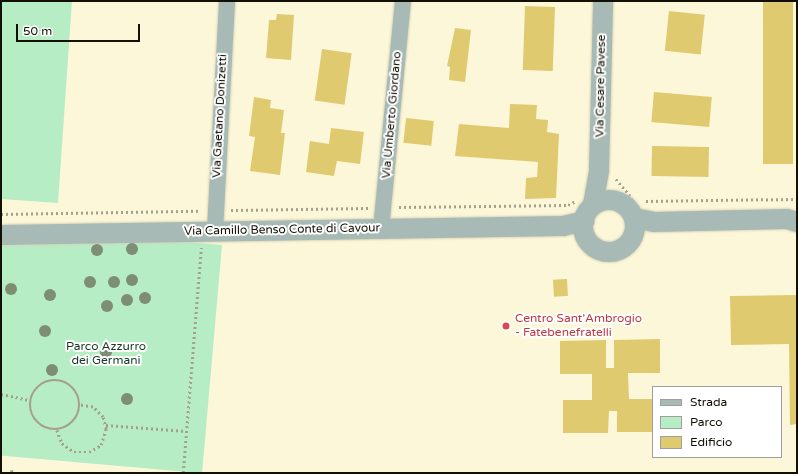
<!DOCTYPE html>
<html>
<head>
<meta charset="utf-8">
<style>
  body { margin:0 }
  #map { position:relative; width:798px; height:474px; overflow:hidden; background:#fdf7d9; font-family:"Varela Round",sans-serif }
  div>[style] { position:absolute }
  .green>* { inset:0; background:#b6edc5; transform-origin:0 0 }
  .building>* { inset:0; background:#e0ca6f; transform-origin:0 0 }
  .path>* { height:2.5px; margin-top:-1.25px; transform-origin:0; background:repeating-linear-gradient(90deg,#a5a089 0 2px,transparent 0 5px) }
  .path>.ring { margin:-1.25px; padding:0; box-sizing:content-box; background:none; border:2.5px solid #a5a089; border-radius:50% }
  .roads { filter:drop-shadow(0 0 1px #d7d2b7) drop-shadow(0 0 1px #d7d2b7) }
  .minor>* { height:16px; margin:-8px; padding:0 8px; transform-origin:8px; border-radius:8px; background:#a7bab5 }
  .tertiary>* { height:20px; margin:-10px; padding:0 10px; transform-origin:10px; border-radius:10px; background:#a7bab5 }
  .tertiary>.ring { margin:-10px; padding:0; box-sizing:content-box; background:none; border:20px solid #a7bab5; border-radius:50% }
  .trees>* { width:12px; height:12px; margin:-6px; border-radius:50%; background:#7d8e74 }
  .dots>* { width:11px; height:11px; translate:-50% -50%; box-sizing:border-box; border:2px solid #fff; border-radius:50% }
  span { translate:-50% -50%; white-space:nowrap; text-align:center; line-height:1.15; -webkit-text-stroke:4px #fff; paint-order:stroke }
  .street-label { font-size:12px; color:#120f04 }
  .health-label { font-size:12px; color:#be3a42 }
  .left { translate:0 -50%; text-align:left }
  .park-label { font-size:12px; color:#153822 }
  .frame { position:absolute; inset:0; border:2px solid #120f04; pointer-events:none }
  .legend { position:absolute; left:652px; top:386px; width:130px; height:72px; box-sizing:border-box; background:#fff; border:1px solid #a09f9b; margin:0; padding:5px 7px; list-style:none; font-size:12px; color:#120f04 }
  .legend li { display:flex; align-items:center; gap:8px; height:20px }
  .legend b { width:20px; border:1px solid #a09f9b }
  .scale { position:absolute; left:16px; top:24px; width:124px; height:18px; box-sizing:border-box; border:2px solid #120f04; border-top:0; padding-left:5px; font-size:12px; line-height:14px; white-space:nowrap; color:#120f04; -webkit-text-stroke:3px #fff; paint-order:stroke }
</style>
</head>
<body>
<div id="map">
  <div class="green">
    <i style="clip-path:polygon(1px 1px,72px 1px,58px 203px,1px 199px)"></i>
    <i style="left:222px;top:245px;width:229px;height:221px;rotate:95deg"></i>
  </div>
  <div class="building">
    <i style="left:763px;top:1px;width:30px;height:163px"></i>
    <i style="left:525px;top:6px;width:30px;height:64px;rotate:2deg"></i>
    <i style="left:669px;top:11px;width:36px;height:40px;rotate:6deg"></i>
    <i style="clip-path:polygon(277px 14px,294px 15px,291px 60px,266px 58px,269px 20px,276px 20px)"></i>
    <i style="clip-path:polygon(455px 28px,471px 30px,465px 82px,449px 80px,450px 67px,447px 66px)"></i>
    <i style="left:322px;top:49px;width:30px;height:52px;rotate:8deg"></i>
    <i style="left:654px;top:92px;width:58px;height:30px;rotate:5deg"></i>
    <i style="clip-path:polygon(254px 97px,271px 100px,270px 108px,284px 110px,281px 133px,285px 133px,280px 175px,250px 171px,255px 137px,249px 136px)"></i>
    <i style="clip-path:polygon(510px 104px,537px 105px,536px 119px,548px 120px,547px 132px,559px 134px,556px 198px,525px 199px,526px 178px,537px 177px,538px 162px,455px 156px,459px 124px,509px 128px)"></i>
    <i style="left:406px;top:118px;width:28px;height:25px;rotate:6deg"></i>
    <i style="clip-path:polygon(331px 128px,364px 132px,360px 164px,337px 161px,334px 176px,306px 172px,310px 141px,329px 144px)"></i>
    <i style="left:652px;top:146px;width:57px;height:30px;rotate:1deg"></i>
    <i style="left:567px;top:279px;width:17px;height:14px;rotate:87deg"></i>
    <i style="clip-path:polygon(797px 295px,797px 424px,790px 425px,789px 344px,731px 345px,730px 296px)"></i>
    <i style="clip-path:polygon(660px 339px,660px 373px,628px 373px,629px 399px,653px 399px,653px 432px,617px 432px,617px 411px,609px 411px,608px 433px,563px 433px,563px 400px,592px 400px,592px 374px,560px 374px,560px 341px,606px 340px,606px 368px,614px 368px,614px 340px)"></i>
  </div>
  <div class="path">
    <i style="left:616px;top:179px;width:25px;rotate:50deg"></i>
    <i style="left:613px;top:193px;width:21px;rotate:17deg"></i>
    <i style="left:646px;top:201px;width:151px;rotate:-0.8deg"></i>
    <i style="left:399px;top:207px;width:169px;rotate:-0.7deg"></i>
    <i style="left:568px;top:205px;width:9px;rotate:-27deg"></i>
    <i style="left:231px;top:210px;width:137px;rotate:-0.8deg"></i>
    <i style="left:1px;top:214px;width:199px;rotate:-0.9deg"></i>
    <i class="ring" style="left:30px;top:380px;width:47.5px;height:47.5px"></i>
    <i style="left:1px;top:394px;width:30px;rotate:12deg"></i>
    <i style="left:106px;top:425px;width:80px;rotate:4.3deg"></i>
    <i style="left:57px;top:430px;width:14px;rotate:69deg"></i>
    <i style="left:62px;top:443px;width:15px;rotate:37deg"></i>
    <i style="left:74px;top:452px;width:15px"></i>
    <i style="left:89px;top:452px;width:14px;rotate:-30deg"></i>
    <i style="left:101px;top:445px;width:17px;rotate:-73deg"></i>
    <i style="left:106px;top:429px;width:12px;rotate:-104deg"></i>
    <i style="left:103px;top:417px;width:14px;rotate:-135deg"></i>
    <i style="left:93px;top:407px;width:13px;rotate:-171deg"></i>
    <i style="left:12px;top:470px;width:3px;rotate:90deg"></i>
    <i style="left:183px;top:473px;width:226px;rotate:-85.4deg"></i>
  </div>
  <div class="roads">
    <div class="minor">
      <i style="left:381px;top:229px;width:229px;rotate:-84.5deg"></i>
      <i style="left:215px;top:231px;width:230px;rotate:-87deg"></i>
    </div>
    <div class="tertiary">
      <i class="ring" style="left:583px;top:200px;width:32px;height:32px"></i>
      <i style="left:593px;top:205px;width:36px;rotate:-80deg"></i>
      <i style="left:599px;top:170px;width:169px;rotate:-88.6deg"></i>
      <i style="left:634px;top:218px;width:20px;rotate:11deg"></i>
      <i style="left:654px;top:222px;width:133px;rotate:-1.3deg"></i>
      <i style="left:787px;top:219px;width:10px;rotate:17deg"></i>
      <i style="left:1px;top:235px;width:562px;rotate:-0.92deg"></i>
      <i style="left:563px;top:226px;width:22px;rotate:-13deg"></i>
    </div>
  </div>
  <div class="trees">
    <i style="left:132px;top:249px"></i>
    <i style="left:97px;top:250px"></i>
    <i style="left:132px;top:280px"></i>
    <i style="left:90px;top:282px"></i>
    <i style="left:114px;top:282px"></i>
    <i style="left:11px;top:289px"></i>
    <i style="left:50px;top:295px"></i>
    <i style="left:145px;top:298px"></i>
    <i style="left:127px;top:300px"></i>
    <i style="left:107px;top:306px"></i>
    <i style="left:45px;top:331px"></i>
    <i style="left:106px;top:352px"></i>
    <i style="left:52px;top:370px"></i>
    <i style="left:127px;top:399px"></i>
  </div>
  <div class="dots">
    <i style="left:506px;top:326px;background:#e0444e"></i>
  </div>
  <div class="street-label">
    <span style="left:601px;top:86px;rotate:-89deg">Via Cesare Pavese</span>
    <span style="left:392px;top:115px;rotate:-85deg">Via Umberto Giordano</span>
    <span style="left:220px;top:116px;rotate:-87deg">Via Gaetano Donizetti</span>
    <span style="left:282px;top:230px;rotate:-1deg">Via Camillo Benso Conte di Cavour</span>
  </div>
  <div class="health-label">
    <span class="left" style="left:515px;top:326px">Centro Sant'Ambrogio<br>- Fatebenefratelli</span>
  </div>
  <div class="park-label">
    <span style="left:106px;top:354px">Parco Azzurro<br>dei Germani</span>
  </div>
  <div class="frame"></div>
  <ul class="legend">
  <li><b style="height:5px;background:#a7bab5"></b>Strada</li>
  <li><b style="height:11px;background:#b6edc5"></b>Parco</li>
  <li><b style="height:11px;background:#e0ca6f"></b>Edificio</li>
  </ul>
  <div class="scale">50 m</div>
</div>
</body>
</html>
